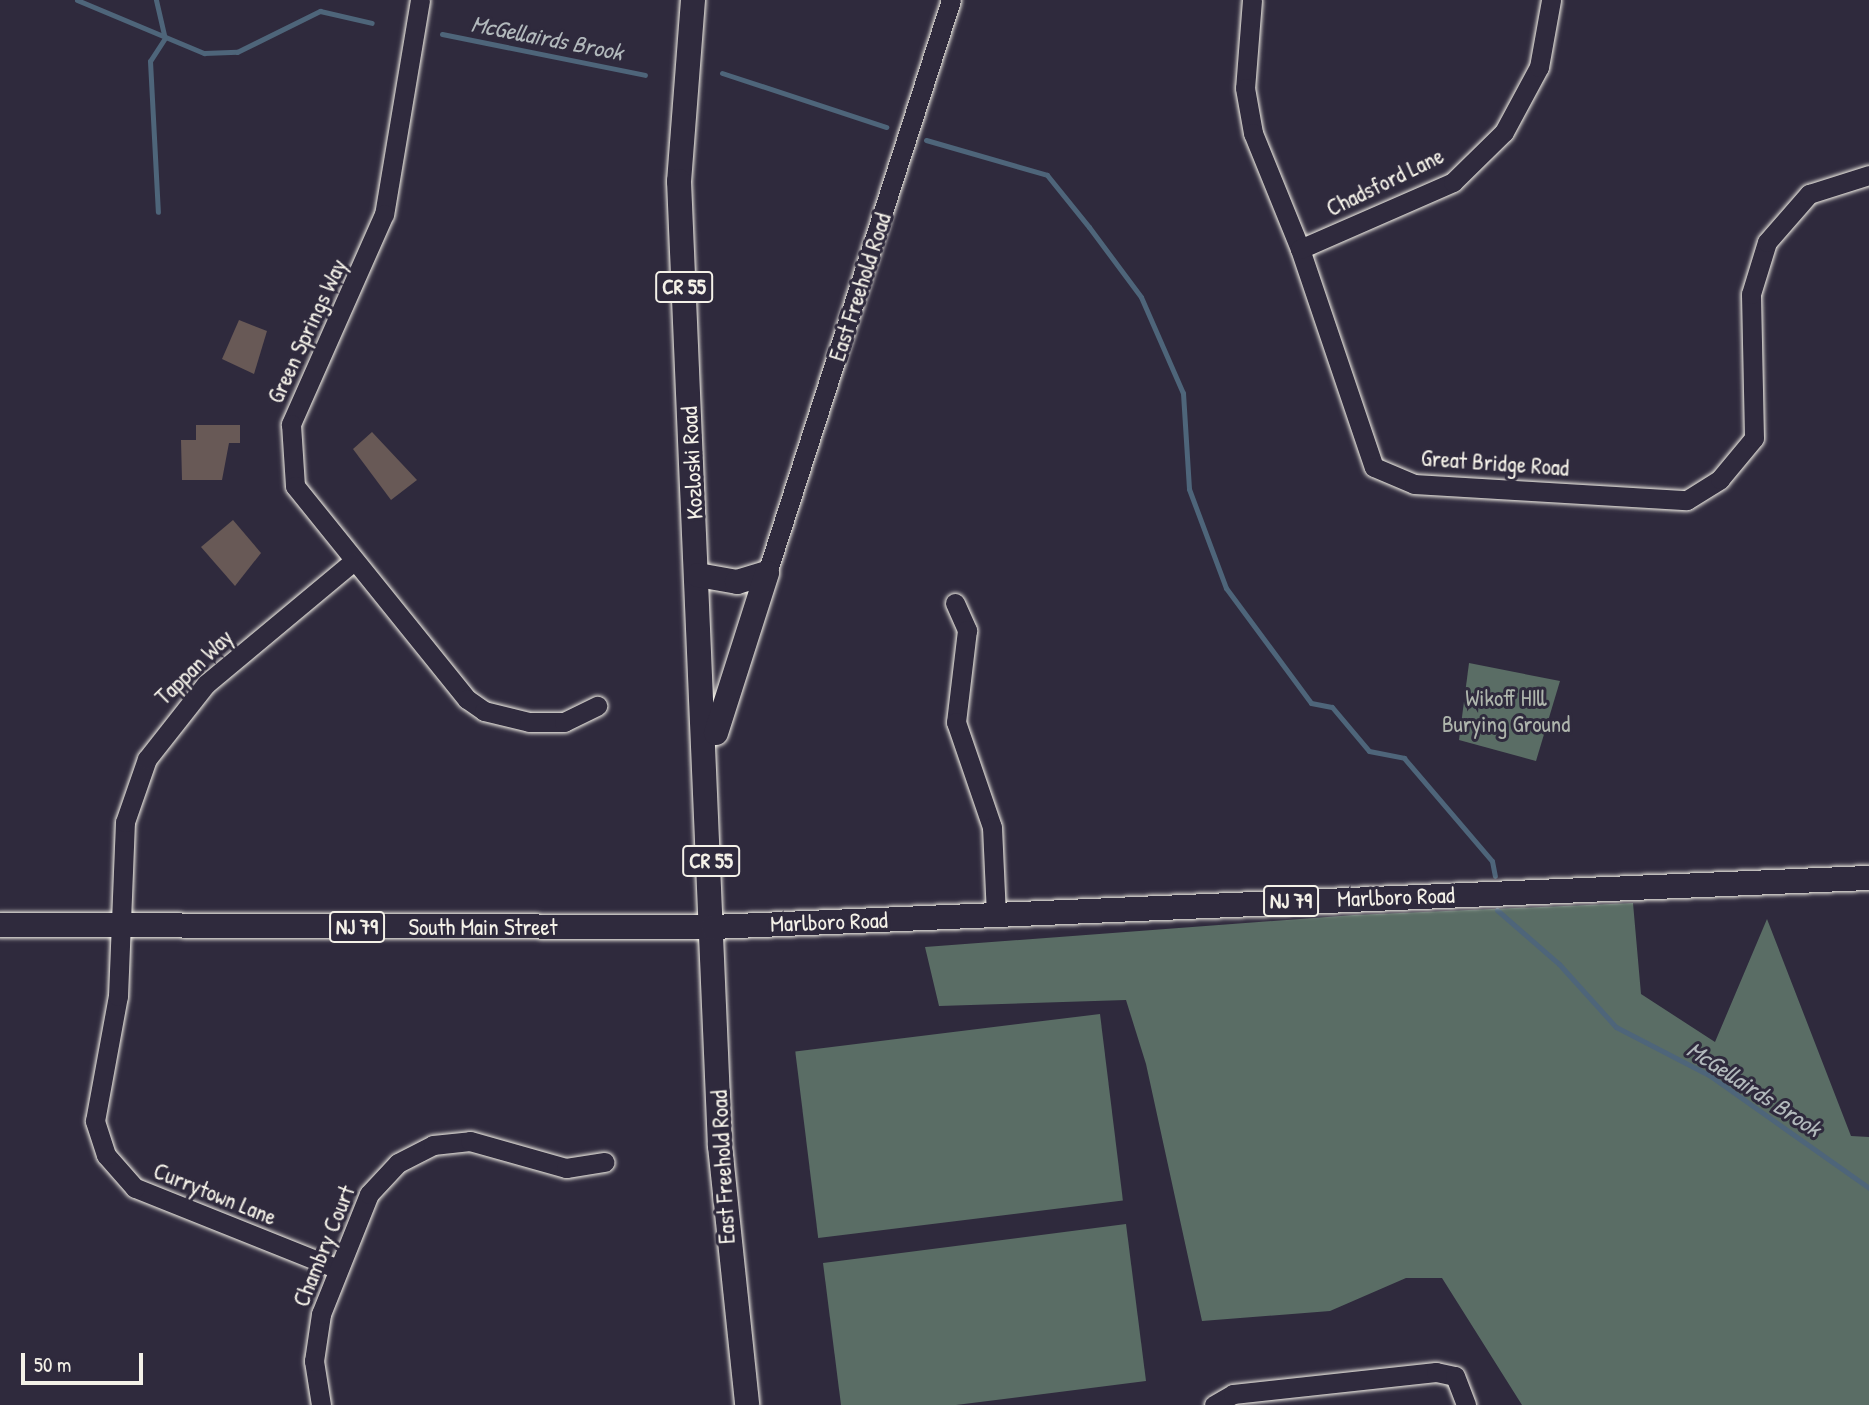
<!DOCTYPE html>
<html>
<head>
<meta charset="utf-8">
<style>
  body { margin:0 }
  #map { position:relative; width:1869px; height:1405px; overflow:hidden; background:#2f2a3d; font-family:"Patrick Hand",sans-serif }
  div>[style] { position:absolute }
  .green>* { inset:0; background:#5a6d65; transform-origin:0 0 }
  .stream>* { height:5px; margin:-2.5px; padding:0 2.5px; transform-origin:2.5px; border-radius:2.5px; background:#4e657a }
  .building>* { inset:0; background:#685956 }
  .roads { filter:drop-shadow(0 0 2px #f4f1e8) drop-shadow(0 0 2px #f4f1e8) }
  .minor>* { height:19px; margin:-9.5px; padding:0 9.5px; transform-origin:9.5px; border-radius:9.5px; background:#2f2a3d }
  .major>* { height:24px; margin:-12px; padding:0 12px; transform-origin:12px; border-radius:12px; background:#2f2a3d }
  span { translate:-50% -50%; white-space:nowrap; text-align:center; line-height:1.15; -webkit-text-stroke:6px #2f2a3d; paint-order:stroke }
  .shield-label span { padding:2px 5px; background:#2f2a3d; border:2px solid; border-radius:5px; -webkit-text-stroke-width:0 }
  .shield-label { font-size:21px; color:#f4f1e8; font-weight:700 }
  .street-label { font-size:23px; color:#f4f1e8 }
  .park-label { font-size:23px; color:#afb6ad }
  .water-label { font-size:24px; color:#b2b9bc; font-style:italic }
  .scale { position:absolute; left:21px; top:1353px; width:122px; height:32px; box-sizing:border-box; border:4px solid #f4f1e8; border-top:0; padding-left:9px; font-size:21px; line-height:24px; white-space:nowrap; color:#f4f1e8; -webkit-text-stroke:5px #2f2a3d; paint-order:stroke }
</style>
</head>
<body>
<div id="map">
  <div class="green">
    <i style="clip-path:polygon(1469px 663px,1560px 681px,1536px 761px,1459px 740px)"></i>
    <i style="clip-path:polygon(1633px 903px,1641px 994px,1715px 1042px,1767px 919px,1851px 1136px,1869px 1137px,1869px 1405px,1522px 1405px,1442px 1278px,1406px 1278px,1330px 1311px,1202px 1321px,1146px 1064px,1126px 1000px,939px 1006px,925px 947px,1354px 915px)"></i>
    <i style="left:1100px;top:1014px;width:188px;height:307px;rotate:83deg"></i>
    <i style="clip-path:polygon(1126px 1224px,1146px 1381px,956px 1405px,841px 1405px,823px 1263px)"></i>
  </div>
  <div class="stream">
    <i style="left:77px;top:0;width:138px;rotate:22.7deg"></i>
    <i style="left:204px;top:53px;width:33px;rotate:-2deg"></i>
    <i style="left:237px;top:52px;width:93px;rotate:-26.3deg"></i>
    <i style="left:320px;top:11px;width:53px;rotate:13deg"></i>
    <i style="left:156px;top:0;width:39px;rotate:77deg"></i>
    <i style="left:165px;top:38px;width:27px;rotate:123deg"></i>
    <i style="left:150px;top:61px;width:151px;rotate:87deg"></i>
    <i style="left:442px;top:34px;width:207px;rotate:11.4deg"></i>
    <i style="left:722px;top:73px;width:173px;rotate:18.2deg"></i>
    <i style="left:926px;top:140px;width:126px;rotate:16.1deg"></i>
    <i style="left:1047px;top:175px;width:67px;rotate:51.1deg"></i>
    <i style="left:1089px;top:227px;width:87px;rotate:53.4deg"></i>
    <i style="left:1141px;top:297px;width:105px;rotate:66.4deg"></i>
    <i style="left:1183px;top:393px;width:96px;rotate:86.4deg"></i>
    <i style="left:1189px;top:489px;width:106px;rotate:69.5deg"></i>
    <i style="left:1226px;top:588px;width:143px;rotate:53.5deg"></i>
    <i style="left:1311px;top:703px;width:21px;rotate:11deg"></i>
    <i style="left:1332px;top:707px;width:57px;rotate:49.9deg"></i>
    <i style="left:1369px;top:751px;width:36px;rotate:11deg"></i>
    <i style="left:1404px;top:758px;width:135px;rotate:49.5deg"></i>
    <i style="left:1492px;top:861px;width:15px;rotate:79deg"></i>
    <i style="left:1497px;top:910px;width:82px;rotate:41.1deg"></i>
    <i style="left:1559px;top:964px;width:85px;rotate:47.9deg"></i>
    <i style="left:1616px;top:1027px;width:105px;rotate:27.3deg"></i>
    <i style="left:1709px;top:1075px;width:196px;rotate:35.2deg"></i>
  </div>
  <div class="building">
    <i style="clip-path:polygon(239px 320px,267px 331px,254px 374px,222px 359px)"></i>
    <i style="clip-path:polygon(196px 425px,240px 425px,240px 443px,229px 443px,222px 480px,182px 480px,181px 440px,196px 440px)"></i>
    <i style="clip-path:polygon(372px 432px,417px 480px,391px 500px,353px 449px)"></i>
    <i style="clip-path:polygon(233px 520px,261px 553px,235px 586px,201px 547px)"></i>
  </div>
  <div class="roads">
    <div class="minor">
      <i style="left:420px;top:0;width:217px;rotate:99.5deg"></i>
      <i style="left:384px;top:214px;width:230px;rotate:113.9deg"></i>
      <i style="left:291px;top:424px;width:62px;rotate:86.3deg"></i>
      <i style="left:295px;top:486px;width:274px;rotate:51.1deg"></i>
      <i style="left:467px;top:699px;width:21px;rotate:35deg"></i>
      <i style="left:484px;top:711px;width:46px;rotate:13.7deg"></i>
      <i style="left:529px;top:722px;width:35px"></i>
      <i style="left:564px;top:722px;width:37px;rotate:-26deg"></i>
      <i style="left:1252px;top:0;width:88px;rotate:94.5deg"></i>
      <i style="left:1245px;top:88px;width:46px;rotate:79.9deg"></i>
      <i style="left:1253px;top:133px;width:125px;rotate:67.9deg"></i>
      <i style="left:1300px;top:249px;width:230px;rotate:71.3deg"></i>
      <i style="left:1374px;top:467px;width:43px;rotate:23deg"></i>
      <i style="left:1414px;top:484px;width:273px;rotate:3.4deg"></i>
      <i style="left:1687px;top:500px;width:39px;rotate:-32deg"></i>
      <i style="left:1720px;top:479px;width:53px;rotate:-50.3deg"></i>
      <i style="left:1754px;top:438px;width:144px;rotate:-91.2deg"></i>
      <i style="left:1751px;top:294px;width:54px;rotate:-72.9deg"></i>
      <i style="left:1767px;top:242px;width:64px;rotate:-48.8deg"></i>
      <i style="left:1809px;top:194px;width:63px;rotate:-17.6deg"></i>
      <i style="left:1300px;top:249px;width:167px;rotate:-23.6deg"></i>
      <i style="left:1453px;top:182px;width:71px;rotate:-44.4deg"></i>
      <i style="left:1504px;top:132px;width:74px;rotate:-61.7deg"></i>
      <i style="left:1539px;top:67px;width:68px;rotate:-79.8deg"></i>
      <i style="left:767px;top:573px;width:602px;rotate:-72.2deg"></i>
      <i style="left:955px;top:603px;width:30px;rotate:66deg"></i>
      <i style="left:967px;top:630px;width:93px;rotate:96.8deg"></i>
      <i style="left:956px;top:722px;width:111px;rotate:71.1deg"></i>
      <i style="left:992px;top:827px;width:88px;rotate:87.4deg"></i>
      <i style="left:338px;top:1269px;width:219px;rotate:-158.2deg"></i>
      <i style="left:135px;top:1188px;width:44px;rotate:-131.3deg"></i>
      <i style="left:106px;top:1155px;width:36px;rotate:-108deg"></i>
      <i style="left:95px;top:1121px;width:127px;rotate:-79.6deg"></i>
      <i style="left:118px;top:996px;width:174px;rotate:-87.7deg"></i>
      <i style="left:125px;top:822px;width:67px;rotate:-70.8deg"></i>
      <i style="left:147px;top:759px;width:95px;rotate:-51.8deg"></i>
      <i style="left:206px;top:684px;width:189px;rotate:-39.8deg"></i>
      <i style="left:321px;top:1405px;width:45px;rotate:-99deg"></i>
      <i style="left:314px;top:1361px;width:48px;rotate:-81.5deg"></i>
      <i style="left:321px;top:1314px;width:129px;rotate:-68.2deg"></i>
      <i style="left:369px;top:1194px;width:42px;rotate:-46.9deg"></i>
      <i style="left:398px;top:1163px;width:39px;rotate:-27deg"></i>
      <i style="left:433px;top:1145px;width:37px;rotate:-6deg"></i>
      <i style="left:470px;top:1141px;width:100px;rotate:15.7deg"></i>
      <i style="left:566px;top:1168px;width:39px;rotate:-9deg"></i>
      <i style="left:1214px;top:1405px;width:22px;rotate:-30deg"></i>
      <i style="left:1233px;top:1394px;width:204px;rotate:-6.2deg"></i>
      <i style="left:1436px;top:1372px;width:19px;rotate:12deg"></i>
      <i style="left:1455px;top:1376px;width:31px;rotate:69deg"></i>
    </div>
    <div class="major">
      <i style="left:693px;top:0;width:182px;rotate:94.4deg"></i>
      <i style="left:679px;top:181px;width:966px;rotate:87.57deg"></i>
      <i style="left:720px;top:1146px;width:260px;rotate:84deg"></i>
      <i style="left:698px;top:575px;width:40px;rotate:10deg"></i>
      <i style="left:737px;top:582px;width:31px;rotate:-17deg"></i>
      <i style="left:716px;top:733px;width:168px;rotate:-72.3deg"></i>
      <i style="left:0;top:925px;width:713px;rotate:0.16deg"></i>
      <i style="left:713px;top:927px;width:1157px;rotate:-2.43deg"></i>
    </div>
  </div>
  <div class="shield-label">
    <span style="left:684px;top:287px">CR 55</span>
    <span style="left:711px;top:861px">CR 55</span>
    <span style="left:1291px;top:901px">NJ 79</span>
    <span style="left:357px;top:927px">NJ 79</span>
  </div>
  <div class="street-label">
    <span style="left:1385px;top:182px;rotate:-26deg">Chadsford Lane</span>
    <span style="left:860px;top:287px;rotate:-72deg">East Freehold Road</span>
    <span style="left:307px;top:331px;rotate:-65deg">Green Springs Way</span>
    <span style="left:692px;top:463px;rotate:-93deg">Kozloski Road</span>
    <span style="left:1495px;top:463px;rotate:4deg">Great Bridge Road</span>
    <span style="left:194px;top:667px;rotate:-44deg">Tappan Way</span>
    <span style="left:1396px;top:897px;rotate:-2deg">Marlboro Road</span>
    <span style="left:829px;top:922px;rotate:-2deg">Marlboro Road</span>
    <span style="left:483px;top:927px">South Main Street</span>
    <span style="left:723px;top:1167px;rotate:-93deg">East Freehold Road</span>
    <span style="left:215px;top:1194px;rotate:22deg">Currytown Lane</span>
    <span style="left:324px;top:1246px;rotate:-68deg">Chambry Court</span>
  </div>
  <div class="park-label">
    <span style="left:1506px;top:711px">Wikoff HIll<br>Burying Ground</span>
  </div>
  <div class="water-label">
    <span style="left:547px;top:38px;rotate:11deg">McGellairds Brook</span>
    <span style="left:1754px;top:1089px;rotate:33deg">McGellairds Brook</span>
  </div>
  <div class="scale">50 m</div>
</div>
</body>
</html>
